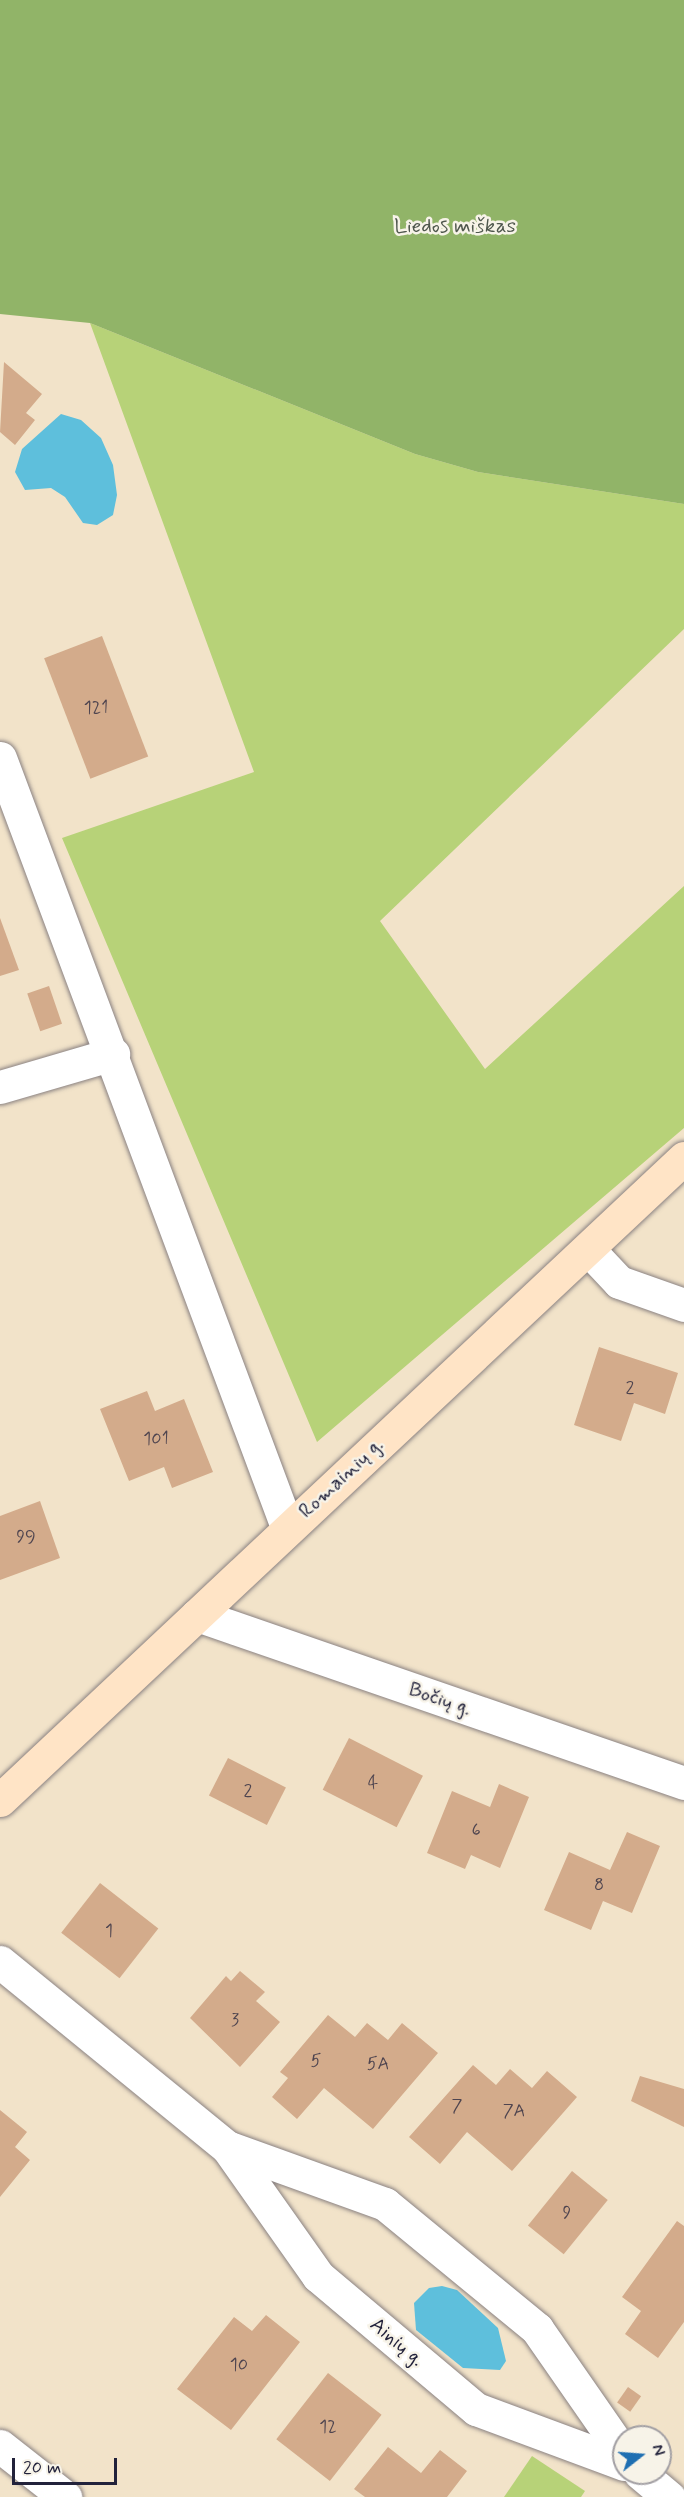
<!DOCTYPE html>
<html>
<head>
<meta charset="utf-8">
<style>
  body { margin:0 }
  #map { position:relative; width:684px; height:2497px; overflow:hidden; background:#f2e3c9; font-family:Mynerve,sans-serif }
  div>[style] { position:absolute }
  .green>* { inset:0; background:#b7d278 }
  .forest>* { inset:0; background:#91b468 }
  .water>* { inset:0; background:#5ebfdc }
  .building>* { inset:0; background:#d3ab8b; transform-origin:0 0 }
  .roads { filter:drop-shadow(0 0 2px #8a8282) drop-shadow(0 0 2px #8a8282) }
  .street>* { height:33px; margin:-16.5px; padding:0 16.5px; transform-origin:16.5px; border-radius:16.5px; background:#fff }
  .secondary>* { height:33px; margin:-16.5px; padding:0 16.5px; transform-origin:16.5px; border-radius:16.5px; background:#ffe4c6 }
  span { translate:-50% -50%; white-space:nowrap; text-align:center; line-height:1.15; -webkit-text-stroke:5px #f7f3e8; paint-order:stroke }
  .number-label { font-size:18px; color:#4e444f }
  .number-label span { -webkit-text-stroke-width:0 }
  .park-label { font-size:21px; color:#4f574d }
  .street-label { font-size:21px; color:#22223b }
  .north { position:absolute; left:612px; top:2425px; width:60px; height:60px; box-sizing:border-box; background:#f7f3e8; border:2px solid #a29fa3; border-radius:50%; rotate:73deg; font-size:16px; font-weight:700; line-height:24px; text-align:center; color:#22223b }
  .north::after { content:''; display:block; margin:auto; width:21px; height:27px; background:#1f6fb2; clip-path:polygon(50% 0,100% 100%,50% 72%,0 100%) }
  .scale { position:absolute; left:12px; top:2458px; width:105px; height:27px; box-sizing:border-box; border:3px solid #22223b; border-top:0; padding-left:8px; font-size:18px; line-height:21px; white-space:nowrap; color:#22223b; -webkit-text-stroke:4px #f7f3e8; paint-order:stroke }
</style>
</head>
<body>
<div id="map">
  <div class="green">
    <i style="clip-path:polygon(90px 323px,415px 454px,478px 472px,684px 504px,684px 629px,380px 921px,485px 1069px,684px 886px,684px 1128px,317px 1442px,62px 838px,254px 772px)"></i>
    <i style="clip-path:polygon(532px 2456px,585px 2491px,581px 2497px,504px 2497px)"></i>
  </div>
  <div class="forest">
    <i style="clip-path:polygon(0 0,684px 0,684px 504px,478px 472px,415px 454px,90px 323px,0 314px)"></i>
  </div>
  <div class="water">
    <i style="clip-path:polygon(61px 414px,81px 420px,101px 438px,113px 465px,117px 495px,113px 515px,97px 525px,83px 523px,65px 497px,51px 488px,25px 490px,15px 472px,22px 449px)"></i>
    <i style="clip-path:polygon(442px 2286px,457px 2290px,498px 2328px,506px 2361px,500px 2370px,463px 2368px,416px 2330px,414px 2303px,429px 2288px)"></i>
  </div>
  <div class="building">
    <i style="clip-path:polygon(4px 362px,42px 394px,26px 413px,35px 420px,15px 445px,0 432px)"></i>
    <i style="left:102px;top:636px;width:129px;height:62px;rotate:69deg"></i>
    <i style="clip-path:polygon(0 918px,19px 970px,0 976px)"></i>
    <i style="left:49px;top:986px;width:40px;height:23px;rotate:71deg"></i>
    <i style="clip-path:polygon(599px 1347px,678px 1373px,665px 1414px,634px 1403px,621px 1441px,574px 1425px)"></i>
    <i style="clip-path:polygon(147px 1391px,155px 1411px,184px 1399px,213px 1472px,172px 1488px,164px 1467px,129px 1481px,100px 1409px)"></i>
    <i style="clip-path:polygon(40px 1501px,60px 1558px,0 1580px,0 1516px)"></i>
    <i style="left:349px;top:1738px;width:83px;height:58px;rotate:27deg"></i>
    <i style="left:228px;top:1758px;width:65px;height:42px;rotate:27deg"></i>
    <i style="clip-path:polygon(499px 1784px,529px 1797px,500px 1868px,471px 1855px,465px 1869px,427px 1853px,452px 1791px,490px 1807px)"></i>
    <i style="clip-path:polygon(627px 1832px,660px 1846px,632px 1913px,603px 1901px,591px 1930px,544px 1910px,569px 1852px,610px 1870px)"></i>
    <i style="left:100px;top:1883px;width:74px;height:63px;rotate:38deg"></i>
    <i style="clip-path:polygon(240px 1971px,265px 1992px,256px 2001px,280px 2022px,240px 2067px,190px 2018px,226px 1976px,231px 1981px)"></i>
    <i style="clip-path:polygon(328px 2015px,355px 2037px,367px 2023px,388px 2040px,402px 2023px,438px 2053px,373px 2129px,324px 2088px,297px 2119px,272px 2097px,288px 2078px,280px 2072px)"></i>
    <i style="clip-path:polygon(473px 2065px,496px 2085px,510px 2069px,532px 2088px,547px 2071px,577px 2097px,512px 2171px,467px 2132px,440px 2164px,409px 2137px)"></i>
    <i style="clip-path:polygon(640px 2076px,684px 2089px,684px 2127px,631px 2101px)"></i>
    <i style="clip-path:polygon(0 2110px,27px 2132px,15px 2147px,30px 2160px,0 2197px)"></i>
    <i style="left:572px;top:2171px;width:46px;height:70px;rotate:39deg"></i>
    <i style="clip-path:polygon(677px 2221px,684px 2226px,684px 2322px,658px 2358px,625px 2334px,641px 2311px,622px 2297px)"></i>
    <i style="clip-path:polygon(266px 2315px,300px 2342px,231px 2430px,177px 2389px,234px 2317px,252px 2331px)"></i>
    <i style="left:328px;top:2373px;width:68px;height:84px;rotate:38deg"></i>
    <i style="left:628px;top:2387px;width:16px;height:19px;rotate:35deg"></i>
    <i style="clip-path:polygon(388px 2447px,421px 2473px,440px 2450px,467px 2471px,447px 2497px,365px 2497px,354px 2489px)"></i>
  </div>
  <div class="roads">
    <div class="street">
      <i style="left:0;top:758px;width:821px;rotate:69.53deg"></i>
      <i style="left:0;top:1087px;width:118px;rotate:-16.3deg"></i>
      <i style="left:588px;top:1249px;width:45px;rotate:46.8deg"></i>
      <i style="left:619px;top:1282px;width:69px;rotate:19.5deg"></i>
      <i style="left:197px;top:1615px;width:515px;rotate:19.03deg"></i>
      <i style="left:0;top:1962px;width:293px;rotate:39.2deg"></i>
      <i style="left:227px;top:2147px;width:168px;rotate:19.8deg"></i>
      <i style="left:385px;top:2204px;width:197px;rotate:39.4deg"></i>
      <i style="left:537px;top:2329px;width:152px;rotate:55.2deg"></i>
      <i style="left:227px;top:2147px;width:158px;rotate:54.8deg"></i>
      <i style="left:318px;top:2276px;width:207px;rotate:40.1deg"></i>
      <i style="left:476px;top:2409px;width:158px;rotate:20.4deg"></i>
      <i style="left:0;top:2446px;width:83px;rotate:38.1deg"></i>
      <i style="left:640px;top:2473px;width:38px;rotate:40deg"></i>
    </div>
    <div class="secondary">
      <i style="left:0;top:1800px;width:938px;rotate:-43.19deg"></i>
    </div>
  </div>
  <div class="number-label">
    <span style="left:96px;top:708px">121</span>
    <span style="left:630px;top:1388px">2</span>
    <span style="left:156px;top:1439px">101</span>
    <span style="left:26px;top:1537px">99</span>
    <span style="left:373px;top:1783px">4</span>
    <span style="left:248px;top:1791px">2</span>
    <span style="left:476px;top:1830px">6</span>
    <span style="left:599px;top:1885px">8</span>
    <span style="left:109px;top:1931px">1</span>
    <span style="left:235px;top:2020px">3</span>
    <span style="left:316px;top:2061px">5</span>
    <span style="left:378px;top:2064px">5A</span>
    <span style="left:457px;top:2106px">7</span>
    <span style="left:514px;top:2111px">7A</span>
    <span style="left:567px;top:2213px">9</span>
    <span style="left:239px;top:2365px">10</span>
    <span style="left:328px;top:2427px">12</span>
  </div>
  <div class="park-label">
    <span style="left:455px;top:226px">Liedos miškas</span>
  </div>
  <div class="street-label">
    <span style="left:341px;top:1478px;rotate:-43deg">Romainių g.</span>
    <span style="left:440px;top:1699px;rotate:19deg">Bočių g.</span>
    <span style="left:397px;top:2342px;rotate:40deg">Ainių g.</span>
  </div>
  <div class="north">N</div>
  <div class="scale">20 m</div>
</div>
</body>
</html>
